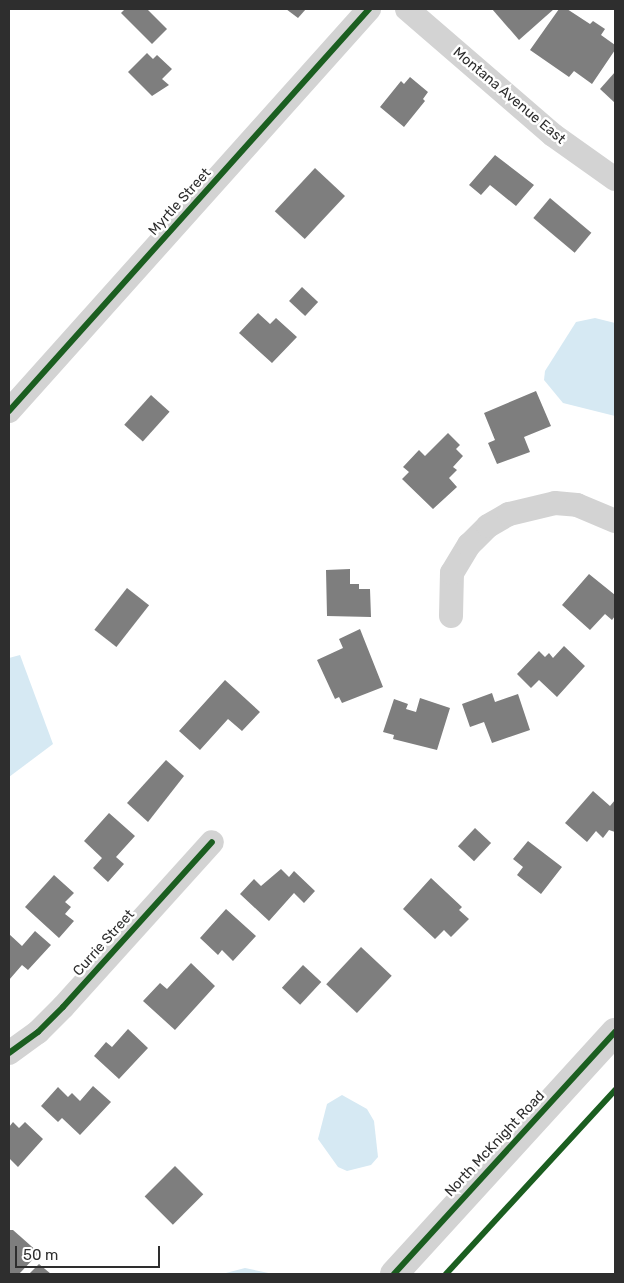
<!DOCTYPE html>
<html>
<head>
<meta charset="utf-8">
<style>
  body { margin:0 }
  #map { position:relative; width:624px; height:1283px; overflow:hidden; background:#fff; font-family:Rubik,sans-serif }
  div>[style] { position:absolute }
  .water>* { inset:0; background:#d6e9f3 }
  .building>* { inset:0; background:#7e7e7e; transform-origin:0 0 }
  .minor>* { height:24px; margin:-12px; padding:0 12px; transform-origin:12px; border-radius:12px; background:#d3d3d3 }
  .tertiary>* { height:28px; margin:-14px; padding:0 14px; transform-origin:14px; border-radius:14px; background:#d3d3d3 }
  .cycleway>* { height:6px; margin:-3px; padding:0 3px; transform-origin:3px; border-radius:3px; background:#1b5e20 }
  span { translate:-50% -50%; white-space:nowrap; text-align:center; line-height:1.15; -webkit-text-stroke:5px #fff; paint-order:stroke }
  .street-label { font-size:14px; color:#2e2e2e }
  .frame { position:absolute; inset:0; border:10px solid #2e2e2e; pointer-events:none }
  .scale { position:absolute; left:15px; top:1246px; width:145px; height:22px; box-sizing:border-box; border:2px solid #2e2e2e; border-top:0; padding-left:6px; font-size:15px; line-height:18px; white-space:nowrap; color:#2e2e2e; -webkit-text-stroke:4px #fff; paint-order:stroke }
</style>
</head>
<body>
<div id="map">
  <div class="water">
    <i style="clip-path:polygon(595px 318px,615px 323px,615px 416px,563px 403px,544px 380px,545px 371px,576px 322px)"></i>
    <i style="clip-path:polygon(20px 655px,53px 744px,9px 777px,9px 658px)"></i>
    <i style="clip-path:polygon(342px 1095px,367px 1109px,374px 1121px,378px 1157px,371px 1165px,347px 1171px,338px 1167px,318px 1139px,327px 1104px)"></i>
    <i style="clip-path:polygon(245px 1268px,273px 1274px,222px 1274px)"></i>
  </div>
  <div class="building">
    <i style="clip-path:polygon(125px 9px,147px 9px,167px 29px,152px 44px,121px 13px)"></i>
    <i style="clip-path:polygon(286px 9px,306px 9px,298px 18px)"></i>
    <i style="clip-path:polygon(492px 9px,554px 9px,519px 40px)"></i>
    <i style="clip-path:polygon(559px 9px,567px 9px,590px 24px,593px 21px,605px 29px,601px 35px,615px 45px,615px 50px,592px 84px,574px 71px,569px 77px,530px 50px)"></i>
    <i style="clip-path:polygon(147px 53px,153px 59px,157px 55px,172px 69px,162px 79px,169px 85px,152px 96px,128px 72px)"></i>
    <i style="clip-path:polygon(615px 72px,615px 103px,600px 89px)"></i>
    <i style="clip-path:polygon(410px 77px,428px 92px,423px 99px,425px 101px,404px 127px,380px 107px,401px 81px,404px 84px)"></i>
    <i style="clip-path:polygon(495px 155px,534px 185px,516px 206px,490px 185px,481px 195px,469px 185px)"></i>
    <i style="left:315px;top:168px;width:41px;height:59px;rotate:43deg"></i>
    <i style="left:550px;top:198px;width:54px;height:26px;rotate:40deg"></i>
    <i style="left:302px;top:287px;width:22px;height:19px;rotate:43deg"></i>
    <i style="clip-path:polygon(258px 313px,270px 324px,276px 318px,297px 337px,272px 363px,239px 333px)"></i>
    <i style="clip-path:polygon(536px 391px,551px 426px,524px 437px,530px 452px,497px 464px,488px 443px,495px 440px,484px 413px)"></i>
    <i style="left:151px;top:395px;width:25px;height:40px;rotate:42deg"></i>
    <i style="clip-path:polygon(448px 433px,460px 445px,456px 449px,463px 456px,453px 467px,457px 470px,449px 478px,457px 487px,433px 509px,402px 479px,409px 472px,403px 467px,419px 450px,425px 456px)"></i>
    <i style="clip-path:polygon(350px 569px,350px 584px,359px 584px,359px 589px,370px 589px,371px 617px,327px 616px,326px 570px)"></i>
    <i style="clip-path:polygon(589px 574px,615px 595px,615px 616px,612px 620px,605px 614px,590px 630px,562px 605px)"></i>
    <i style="left:127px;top:588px;width:28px;height:53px;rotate:38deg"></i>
    <i style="clip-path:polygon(360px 629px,383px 687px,342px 703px,339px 697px,335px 699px,317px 660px,343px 648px,339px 639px)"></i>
    <i style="clip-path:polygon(564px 646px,585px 666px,557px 697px,539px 680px,531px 688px,517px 674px,539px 651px,545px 657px,549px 653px,553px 658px)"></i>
    <i style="clip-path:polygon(225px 680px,260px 712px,242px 731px,228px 719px,200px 750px,179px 731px)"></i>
    <i style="clip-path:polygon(492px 693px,495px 702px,518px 694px,530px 730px,492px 743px,484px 722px,470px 727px,462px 704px)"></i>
    <i style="clip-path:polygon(420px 698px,450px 708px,437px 750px,393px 739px,394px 735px,383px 732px,394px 699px,408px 704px,406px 709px,416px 712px)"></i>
    <i style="clip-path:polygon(166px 760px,184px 776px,148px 822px,127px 803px)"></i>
    <i style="clip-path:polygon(593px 791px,610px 806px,615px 800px,615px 832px,609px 830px,603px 838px,596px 831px,587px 842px,565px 823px)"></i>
    <i style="clip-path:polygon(109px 813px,135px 836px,116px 857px,124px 864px,108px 882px,93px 868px,102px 858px,84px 841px)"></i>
    <i style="left:475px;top:828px;width:22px;height:25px;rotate:43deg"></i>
    <i style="clip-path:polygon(528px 841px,562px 867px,541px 894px,517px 875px,523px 867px,513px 859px)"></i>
    <i style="clip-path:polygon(281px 869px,289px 877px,294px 871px,315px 891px,304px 903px,294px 893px,269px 921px,240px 894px,254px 879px,261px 886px)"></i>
    <i style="clip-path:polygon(54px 875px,74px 893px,65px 902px,71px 907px,65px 914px,74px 921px,59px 938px,25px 907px)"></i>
    <i style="clip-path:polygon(431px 878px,462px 907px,459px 910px,469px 919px,451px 937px,444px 930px,435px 939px,403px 909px)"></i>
    <i style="clip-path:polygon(226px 909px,256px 936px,233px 961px,222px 950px,218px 955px,200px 938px)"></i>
    <i style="clip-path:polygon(35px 931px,51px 945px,28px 970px,22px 965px,9px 980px,9px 934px,22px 946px)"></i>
    <i style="left:361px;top:947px;width:42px;height:51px;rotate:43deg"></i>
    <i style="clip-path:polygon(191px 963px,215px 986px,175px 1030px,143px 1001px,160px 983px,167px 989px)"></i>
    <i style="left:303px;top:965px;width:25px;height:31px;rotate:43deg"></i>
    <i style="clip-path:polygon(128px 1029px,148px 1048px,119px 1079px,94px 1056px,106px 1042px,112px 1047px)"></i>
    <i style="clip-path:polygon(93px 1086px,111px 1102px,80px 1135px,62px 1118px,58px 1122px,41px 1106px,58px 1087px,68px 1097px,72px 1093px,80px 1101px)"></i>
    <i style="clip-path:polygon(13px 1122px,19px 1128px,25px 1122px,43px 1139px,18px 1167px,9px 1158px,9px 1127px)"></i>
    <i style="left:175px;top:1166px;width:40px;height:43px;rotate:45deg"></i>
    <i style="clip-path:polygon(9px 1230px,13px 1230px,39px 1253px,19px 1274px,9px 1274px)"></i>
    <i style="clip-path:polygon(39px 1264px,51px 1274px,29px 1274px)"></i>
  </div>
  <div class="minor">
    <i style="left:407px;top:9px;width:193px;rotate:40.8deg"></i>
    <i style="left:553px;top:135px;width:76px;rotate:35.4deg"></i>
    <i style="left:9px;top:411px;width:540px;rotate:-48.15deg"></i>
    <i style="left:451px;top:616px;width:43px;rotate:-88.7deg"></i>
    <i style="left:452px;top:573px;width:33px;rotate:-59deg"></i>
    <i style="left:469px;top:545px;width:27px;rotate:-45deg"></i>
    <i style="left:488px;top:526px;width:24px;rotate:-30deg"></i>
    <i style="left:509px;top:514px;width:47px;rotate:-13.4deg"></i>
    <i style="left:555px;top:503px;width:22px;rotate:5deg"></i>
    <i style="left:577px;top:505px;width:41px;rotate:22.8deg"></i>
    <i style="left:9px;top:1053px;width:36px;rotate:-36deg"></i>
    <i style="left:38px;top:1032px;width:35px;rotate:-45deg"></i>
    <i style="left:63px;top:1007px;width:222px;rotate:-47.9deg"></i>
  </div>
  <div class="tertiary">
    <i style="left:394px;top:1274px;width:328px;rotate:-47.6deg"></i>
  </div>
  <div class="cycleway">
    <i style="left:9px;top:411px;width:540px;rotate:-48.15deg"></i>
    <i style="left:9px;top:1053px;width:36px;rotate:-36deg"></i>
    <i style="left:38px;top:1032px;width:35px;rotate:-45deg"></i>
    <i style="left:63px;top:1007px;width:222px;rotate:-47.9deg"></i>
    <i style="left:394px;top:1274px;width:328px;rotate:-47.6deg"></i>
    <i style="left:446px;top:1274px;width:250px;rotate:-47.4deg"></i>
  </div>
  <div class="street-label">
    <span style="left:509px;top:96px;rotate:40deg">Montana Avenue East</span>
    <span style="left:180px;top:202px;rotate:-48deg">Myrtle Street</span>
    <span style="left:104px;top:943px;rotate:-48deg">Currie Street</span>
    <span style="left:495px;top:1144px;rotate:-47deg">North McKnight Road</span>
  </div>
  <div class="frame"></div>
  <div class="scale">50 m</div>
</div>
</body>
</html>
